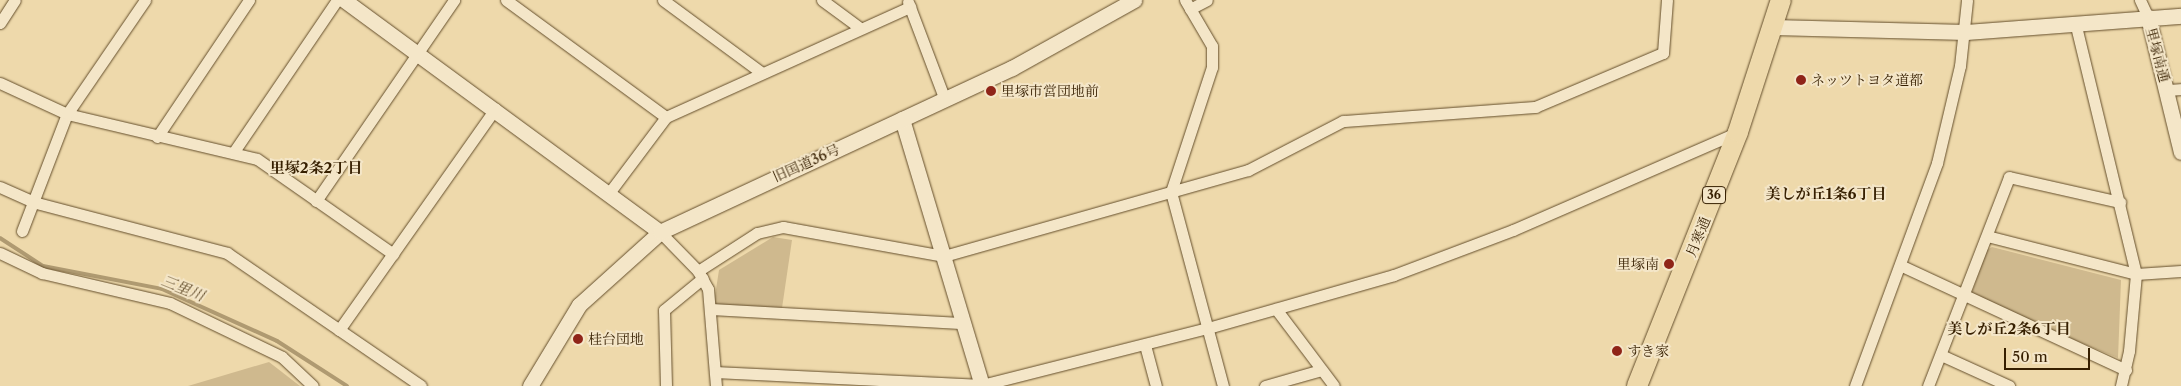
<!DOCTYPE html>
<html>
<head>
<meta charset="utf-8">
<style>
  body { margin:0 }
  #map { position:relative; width:2181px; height:386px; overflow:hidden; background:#eed9ab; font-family:"Libre Caslon Text","Noto Serif JP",serif }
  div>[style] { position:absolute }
  .green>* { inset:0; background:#cfb98e }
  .stream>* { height:4px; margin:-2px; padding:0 2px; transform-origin:2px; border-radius:2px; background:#af9a71 }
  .roads { filter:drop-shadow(0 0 1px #644e2b) drop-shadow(0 0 1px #644e2b) }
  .minor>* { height:11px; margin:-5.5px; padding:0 5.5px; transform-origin:5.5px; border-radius:5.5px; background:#f4e6c8 }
  .tertiary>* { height:15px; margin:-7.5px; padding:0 7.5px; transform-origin:7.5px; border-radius:7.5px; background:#f4e6c8 }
  .trunk>* { height:20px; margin:-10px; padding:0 10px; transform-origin:10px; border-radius:10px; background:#eed9ab }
  .dots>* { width:14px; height:14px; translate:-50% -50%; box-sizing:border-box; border:2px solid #f4e6c8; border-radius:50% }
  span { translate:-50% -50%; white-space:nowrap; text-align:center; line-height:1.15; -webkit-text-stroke:4px #f4e6c8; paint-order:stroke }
  .shield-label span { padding:1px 4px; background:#f4e6c8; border:1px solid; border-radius:4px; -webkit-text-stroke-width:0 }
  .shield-label { font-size:12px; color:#361f00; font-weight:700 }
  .street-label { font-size:14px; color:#361f00 }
  .poi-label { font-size:14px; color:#361f00 }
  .left { translate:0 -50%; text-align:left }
  .right { translate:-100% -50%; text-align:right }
  .neighbourhood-label { font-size:15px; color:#361f00; font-weight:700 }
  .water-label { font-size:15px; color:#604a28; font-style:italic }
  .scale { position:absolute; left:2004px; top:348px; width:86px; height:22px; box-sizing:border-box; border:2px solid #361f00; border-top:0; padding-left:6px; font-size:15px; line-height:18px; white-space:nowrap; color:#361f00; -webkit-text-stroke:4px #f4e6c8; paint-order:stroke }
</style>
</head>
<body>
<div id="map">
  <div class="green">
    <i style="clip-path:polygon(773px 237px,792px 240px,782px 308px,718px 306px,714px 302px,719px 270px)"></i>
    <i style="clip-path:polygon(1992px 247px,2121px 280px,2118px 358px,1975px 299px,1972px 292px,1987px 250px)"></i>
    <i style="clip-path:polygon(269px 362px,300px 386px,188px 386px)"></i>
  </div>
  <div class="stream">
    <i style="left:0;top:238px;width:51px;rotate:33.1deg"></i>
    <i style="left:43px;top:266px;width:121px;rotate:10.9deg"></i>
    <i style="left:162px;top:289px;width:126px;rotate:24.3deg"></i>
    <i style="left:277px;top:341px;width:83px;rotate:32.7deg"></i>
  </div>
  <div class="roads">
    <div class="minor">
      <i style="left:506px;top:0;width:198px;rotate:36.2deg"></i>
      <i style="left:663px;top:0;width:123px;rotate:36.4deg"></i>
      <i style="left:822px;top:0;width:47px;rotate:36.4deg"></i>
      <i style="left:1185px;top:0;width:53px;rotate:59.6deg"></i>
      <i style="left:1212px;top:46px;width:21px;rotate:90deg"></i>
      <i style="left:1212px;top:67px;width:132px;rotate:108.2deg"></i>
      <i style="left:1171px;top:192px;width:201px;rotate:75deg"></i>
      <i style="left:2140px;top:0;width:19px;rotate:65deg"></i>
      <i style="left:908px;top:2px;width:105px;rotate:69.3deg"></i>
      <i style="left:1190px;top:9px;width:19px;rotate:-28deg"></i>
      <i style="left:2075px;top:22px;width:259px;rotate:76.4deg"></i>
      <i style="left:2136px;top:274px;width:77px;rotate:95.2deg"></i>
      <i style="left:2129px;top:351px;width:36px;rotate:103deg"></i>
      <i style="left:0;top:23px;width:27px;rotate:-57deg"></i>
      <i style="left:0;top:83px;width:74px;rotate:24.8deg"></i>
      <i style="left:67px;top:114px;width:195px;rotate:13.3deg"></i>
      <i style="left:257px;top:159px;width:166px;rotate:34.9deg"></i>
      <i style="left:2167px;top:90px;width:14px;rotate:-4deg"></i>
      <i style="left:157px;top:137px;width:165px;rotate:-56.1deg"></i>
      <i style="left:233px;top:153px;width:185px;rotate:-55.8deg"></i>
      <i style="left:0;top:187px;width:36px;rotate:24deg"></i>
      <i style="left:33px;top:202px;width:201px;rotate:14.7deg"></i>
      <i style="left:227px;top:253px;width:235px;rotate:34.4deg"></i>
      <i style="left:609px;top:193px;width:95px;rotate:-53.1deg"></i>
      <i style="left:666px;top:117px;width:268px;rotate:-24.3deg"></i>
      <i style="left:316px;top:201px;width:244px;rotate:-55.5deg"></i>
      <i style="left:22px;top:231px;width:125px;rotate:-69deg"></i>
      <i style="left:67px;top:114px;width:138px;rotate:-55.6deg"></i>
      <i style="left:660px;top:232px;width:54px;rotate:45.7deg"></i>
      <i style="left:698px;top:271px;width:21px;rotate:61deg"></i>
      <i style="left:708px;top:289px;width:97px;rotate:85.3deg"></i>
      <i style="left:1987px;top:236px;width:154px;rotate:14.3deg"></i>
      <i style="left:2136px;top:274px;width:45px;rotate:-3.8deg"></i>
      <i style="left:0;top:253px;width:47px;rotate:25.5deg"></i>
      <i style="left:42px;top:273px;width:131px;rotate:13.2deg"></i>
      <i style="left:170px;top:303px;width:124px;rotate:25.7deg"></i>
      <i style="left:282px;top:357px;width:42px;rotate:43.1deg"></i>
      <i style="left:1902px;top:266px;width:247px;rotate:24.9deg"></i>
      <i style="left:698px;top:271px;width:70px;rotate:-32.8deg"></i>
      <i style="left:757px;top:233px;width:27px;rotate:-13deg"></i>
      <i style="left:783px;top:227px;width:164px;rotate:10.2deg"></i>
      <i style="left:944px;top:256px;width:316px;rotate:-15.8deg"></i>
      <i style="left:1248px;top:170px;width:107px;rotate:-27.3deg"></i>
      <i style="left:1343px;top:121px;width:193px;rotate:-4.2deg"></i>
      <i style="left:1535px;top:107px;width:139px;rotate:-22.9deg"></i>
      <i style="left:1663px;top:53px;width:53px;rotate:-85.7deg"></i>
      <i style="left:711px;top:309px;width:254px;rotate:3.2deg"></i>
      <i style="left:1276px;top:309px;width:96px;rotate:53deg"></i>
      <i style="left:339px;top:330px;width:271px;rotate:-54.8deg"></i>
      <i style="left:1145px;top:345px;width:42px;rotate:75deg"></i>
      <i style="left:1941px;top:355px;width:75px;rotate:24.5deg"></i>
      <i style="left:715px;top:372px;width:267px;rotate:2.8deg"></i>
      <i style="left:982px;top:385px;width:233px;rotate:-14.2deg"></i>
      <i style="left:1208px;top:328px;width:193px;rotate:-15.9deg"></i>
      <i style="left:1394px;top:275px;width:127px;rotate:-20.7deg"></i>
      <i style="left:1513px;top:230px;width:245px;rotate:-23.5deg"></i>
      <i style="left:666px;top:386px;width:76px;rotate:-91.5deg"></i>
      <i style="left:664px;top:310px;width:50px;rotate:-39.4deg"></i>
      <i style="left:1265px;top:386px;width:58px;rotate:-15.9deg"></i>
      <i style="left:1855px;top:386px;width:238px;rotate:-69.8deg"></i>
      <i style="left:1937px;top:163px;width:100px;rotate:-76.7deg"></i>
      <i style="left:1960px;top:66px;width:66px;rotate:-83.9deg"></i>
      <i style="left:1928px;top:386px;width:224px;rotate:-68.8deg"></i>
      <i style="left:2009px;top:177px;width:114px;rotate:12.7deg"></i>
    </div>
    <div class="tertiary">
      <i style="left:344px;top:0;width:392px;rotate:36.3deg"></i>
      <i style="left:2148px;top:17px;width:139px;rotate:76.3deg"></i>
      <i style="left:1773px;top:27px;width:193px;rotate:1.5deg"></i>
      <i style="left:1966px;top:32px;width:216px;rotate:-4.3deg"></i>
      <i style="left:902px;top:119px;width:279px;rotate:73.3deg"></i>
      <i style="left:530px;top:386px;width:95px;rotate:-58.8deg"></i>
      <i style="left:579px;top:305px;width:109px;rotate:-42deg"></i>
      <i style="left:660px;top:232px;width:388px;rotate:-25deg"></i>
      <i style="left:1012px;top:68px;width:140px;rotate:-29.1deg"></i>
    </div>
    <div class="trunk">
      <i style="left:1637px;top:386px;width:273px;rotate:-68.3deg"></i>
      <i style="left:1738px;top:132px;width:139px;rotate:-72deg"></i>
    </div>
  </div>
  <div class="dots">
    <i style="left:1801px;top:80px;background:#8f2418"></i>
    <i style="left:991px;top:91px;background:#8f2418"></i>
    <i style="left:1669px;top:264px;background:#8f2418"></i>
    <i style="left:578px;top:339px;background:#8f2418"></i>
    <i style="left:1617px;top:351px;background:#8f2418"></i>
  </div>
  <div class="shield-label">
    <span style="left:1714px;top:195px">36</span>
  </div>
  <div class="street-label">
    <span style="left:2158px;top:55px;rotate:75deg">里塚南通</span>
    <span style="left:806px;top:163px;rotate:-24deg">旧国道36号</span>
    <span style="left:1698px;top:237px;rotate:-68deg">月寒通</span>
  </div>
  <div class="poi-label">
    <span class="left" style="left:1811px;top:80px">ネッツトヨタ道都</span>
    <span class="left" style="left:1001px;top:91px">里塚市営団地前</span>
    <span class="right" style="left:1659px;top:264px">里塚南</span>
    <span class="left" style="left:588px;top:339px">桂台団地</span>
    <span class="left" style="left:1627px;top:351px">すき家</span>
  </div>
  <div class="neighbourhood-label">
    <span style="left:316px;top:168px">里塚2条2丁目</span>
    <span style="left:1826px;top:194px">美しが丘1条6丁目</span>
    <span style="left:2009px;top:329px">美しが丘2条6丁目</span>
  </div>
  <div class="water-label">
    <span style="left:183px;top:288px;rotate:22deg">三里川</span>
  </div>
  <div class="scale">50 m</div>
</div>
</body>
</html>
